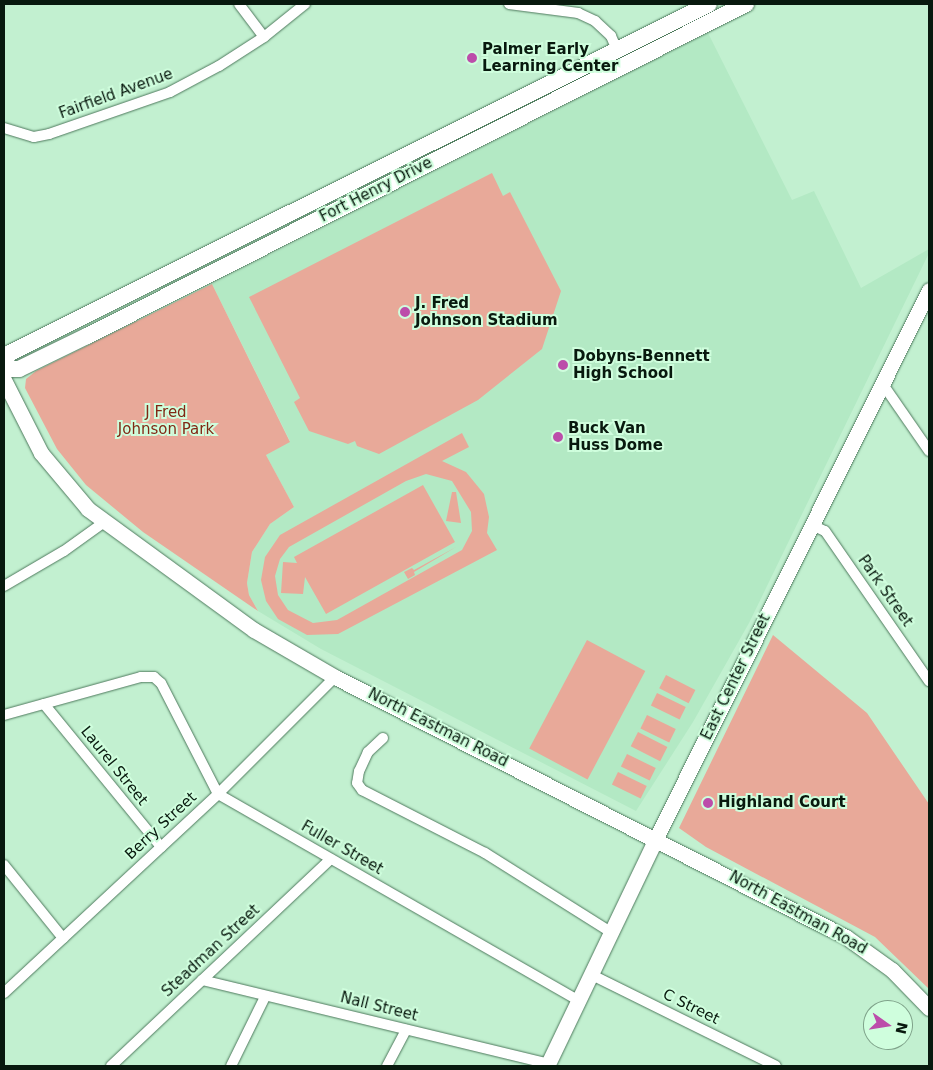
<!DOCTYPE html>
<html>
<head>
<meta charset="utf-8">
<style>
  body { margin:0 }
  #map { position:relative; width:933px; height:1070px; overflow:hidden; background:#c2f0d0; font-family:"DejaVu Sans",sans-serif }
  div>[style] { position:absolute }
  .built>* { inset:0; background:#b3e9c4 }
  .green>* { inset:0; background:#e8a999; transform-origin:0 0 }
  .roads { filter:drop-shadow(0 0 1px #4e795d) drop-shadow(0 0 1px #4e795d) }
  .street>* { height:10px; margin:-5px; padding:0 5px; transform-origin:5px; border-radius:5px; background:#fff }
  .secondary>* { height:15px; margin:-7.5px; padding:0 7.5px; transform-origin:7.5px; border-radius:7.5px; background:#fff }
  .primary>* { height:16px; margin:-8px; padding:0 8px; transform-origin:8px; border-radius:8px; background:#fff }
  .dots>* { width:14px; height:14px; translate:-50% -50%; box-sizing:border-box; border:2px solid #cffedd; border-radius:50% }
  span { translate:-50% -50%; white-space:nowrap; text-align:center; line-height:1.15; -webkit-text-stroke:4px #cffedd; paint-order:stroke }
  .poi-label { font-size:15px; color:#08190e; font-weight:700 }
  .left { translate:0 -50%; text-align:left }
  .street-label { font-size:15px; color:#08190e }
  .park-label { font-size:15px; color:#802814 }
  .frame { position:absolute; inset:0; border:5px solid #08190e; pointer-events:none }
  .north { position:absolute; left:863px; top:1000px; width:50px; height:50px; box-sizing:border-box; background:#cffedd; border:1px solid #7fa28a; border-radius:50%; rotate:103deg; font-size:14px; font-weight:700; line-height:20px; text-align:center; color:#08190e }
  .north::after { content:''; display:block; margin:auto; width:18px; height:22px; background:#bc4daa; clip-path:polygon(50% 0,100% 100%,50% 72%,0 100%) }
</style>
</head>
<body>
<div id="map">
  <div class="built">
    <i style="clip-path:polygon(708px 33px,792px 200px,814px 191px,861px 288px,929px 249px,929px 253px,749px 623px,693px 722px,636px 811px,321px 649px,258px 611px,249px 595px,247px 583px,252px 552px,270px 524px,294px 507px,266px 455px,290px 441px,212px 284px)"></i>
  </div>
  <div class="green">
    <i style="clip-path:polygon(492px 173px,503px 196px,510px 192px,561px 291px,542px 349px,478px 400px,379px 454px,357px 446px,355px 441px,348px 444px,309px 431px,294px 402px,300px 398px,249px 297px)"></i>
    <i style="clip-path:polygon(212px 284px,290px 442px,266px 455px,294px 507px,270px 524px,252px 552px,247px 583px,249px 595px,258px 611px,143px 532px,86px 485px,57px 449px,25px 388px,26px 379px,36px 371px)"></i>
    <i style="clip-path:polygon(evenodd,462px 433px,469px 447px,442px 461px,466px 472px,484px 494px,489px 517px,487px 533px,497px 550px,338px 634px,307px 635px,278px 619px,266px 601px,261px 580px,265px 557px,280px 535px,462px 433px,426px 474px,452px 481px,471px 512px,472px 531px,462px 550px,337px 620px,313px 623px,288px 610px,278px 595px,275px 576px,280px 559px,289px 547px,406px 481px,426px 474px)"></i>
    <i style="clip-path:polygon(423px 485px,455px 542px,326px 614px,305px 577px,303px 594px,281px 593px,283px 562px,297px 563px,294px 557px)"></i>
    <i style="clip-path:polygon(452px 492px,456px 492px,461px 523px,446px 521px)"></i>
    <i style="clip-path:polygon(456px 547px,414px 572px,415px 575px,408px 579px,404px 572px,412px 568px,414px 570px)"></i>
    <i style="clip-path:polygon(773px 635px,867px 713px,929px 804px,929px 989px,875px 937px,706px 847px,679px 828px)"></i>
    <i style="left:587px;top:640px;width:66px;height:123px;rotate:28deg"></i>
    <i style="left:666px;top:675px;width:33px;height:15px;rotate:27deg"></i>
    <i style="left:657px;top:693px;width:32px;height:14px;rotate:26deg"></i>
    <i style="left:647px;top:715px;width:32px;height:15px;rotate:26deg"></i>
    <i style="left:638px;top:732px;width:33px;height:16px;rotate:27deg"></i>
    <i style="left:627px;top:754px;width:32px;height:14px;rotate:26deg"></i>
    <i style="left:618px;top:772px;width:32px;height:14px;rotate:26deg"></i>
  </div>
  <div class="roads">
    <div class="street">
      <i style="left:239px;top:4px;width:41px;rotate:52.9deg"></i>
      <i style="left:509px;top:4px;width:70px;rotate:7.4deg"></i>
      <i style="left:578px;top:13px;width:19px;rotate:25deg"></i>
      <i style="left:595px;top:21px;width:22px;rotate:43deg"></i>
      <i style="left:611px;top:36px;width:15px;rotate:67deg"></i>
      <i style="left:4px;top:128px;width:31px;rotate:17deg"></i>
      <i style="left:34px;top:137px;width:15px;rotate:-11deg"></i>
      <i style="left:49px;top:134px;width:128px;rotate:-19.1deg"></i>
      <i style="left:170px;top:92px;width:55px;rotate:-28deg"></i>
      <i style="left:219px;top:66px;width:54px;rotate:-32.8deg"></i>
      <i style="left:264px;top:37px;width:53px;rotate:-38.8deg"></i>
      <i style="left:882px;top:383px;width:83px;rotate:55.3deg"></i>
      <i style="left:812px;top:525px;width:14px;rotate:25deg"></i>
      <i style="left:825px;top:531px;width:183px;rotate:55.3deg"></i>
      <i style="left:4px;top:586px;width:69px;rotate:-30.3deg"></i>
      <i style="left:64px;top:551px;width:48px;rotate:-35.7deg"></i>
      <i style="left:44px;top:704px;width:185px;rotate:50.7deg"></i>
      <i style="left:4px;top:715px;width:142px;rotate:-15.5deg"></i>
      <i style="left:141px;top:677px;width:13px"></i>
      <i style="left:154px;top:677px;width:9px;rotate:41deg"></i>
      <i style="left:161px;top:683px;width:125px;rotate:62.8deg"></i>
      <i style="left:218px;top:794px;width:416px;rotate:29.8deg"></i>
      <i style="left:383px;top:738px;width:21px;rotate:137deg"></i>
      <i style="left:368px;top:752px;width:21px;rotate:115deg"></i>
      <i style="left:359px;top:771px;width:12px;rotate:99deg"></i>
      <i style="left:357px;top:783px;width:9px;rotate:54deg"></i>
      <i style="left:362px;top:790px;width:138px;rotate:27.1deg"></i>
      <i style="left:485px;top:853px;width:150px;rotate:32.2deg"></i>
      <i style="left:4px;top:865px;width:94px;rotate:51.1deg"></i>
      <i style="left:592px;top:975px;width:205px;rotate:26.3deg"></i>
      <i style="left:202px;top:980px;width:356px;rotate:13.6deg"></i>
      <i style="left:4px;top:993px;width:292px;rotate:-42.9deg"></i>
      <i style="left:218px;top:794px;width:165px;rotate:-45deg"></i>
      <i style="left:111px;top:1066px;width:302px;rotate:-43.3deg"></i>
      <i style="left:231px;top:1066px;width:77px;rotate:-63.8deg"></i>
      <i style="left:387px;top:1066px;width:41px;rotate:-62.2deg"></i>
    </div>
    <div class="secondary">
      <i style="left:4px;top:380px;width:82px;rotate:63.1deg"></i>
      <i style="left:41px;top:453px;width:73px;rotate:50deg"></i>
      <i style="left:88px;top:509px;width:205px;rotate:36.1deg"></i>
      <i style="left:254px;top:630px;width:94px;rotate:30.1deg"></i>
      <i style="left:335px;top:677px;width:573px;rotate:26.97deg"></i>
      <i style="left:846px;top:937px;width:57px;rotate:35.7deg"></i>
      <i style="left:892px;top:970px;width:53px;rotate:45.8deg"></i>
      <i style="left:547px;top:1066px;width:253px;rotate:-64.4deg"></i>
      <i style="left:656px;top:838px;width:612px;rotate:-63.52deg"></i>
    </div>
    <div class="primary">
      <i style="left:4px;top:361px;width:10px;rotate:-53deg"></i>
      <i style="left:10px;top:353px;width:781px;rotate:-26.53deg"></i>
      <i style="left:4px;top:369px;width:15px"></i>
      <i style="left:19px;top:369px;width:76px;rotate:-25.9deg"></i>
      <i style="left:87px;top:336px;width:738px;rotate:-26.74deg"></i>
    </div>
  </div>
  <div class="dots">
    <i style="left:472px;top:58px;background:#bc4daa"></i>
    <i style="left:405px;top:312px;background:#bc4daa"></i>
    <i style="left:563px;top:365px;background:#bc4daa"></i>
    <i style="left:558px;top:437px;background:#bc4daa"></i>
    <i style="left:708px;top:803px;background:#bc4daa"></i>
  </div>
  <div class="poi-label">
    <span class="left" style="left:482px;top:58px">Palmer Early<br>Learning Center</span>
    <span class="left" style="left:415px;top:312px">J. Fred<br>Johnson Stadium</span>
    <span class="left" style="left:573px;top:365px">Dobyns-Bennett<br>High School</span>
    <span class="left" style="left:568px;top:437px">Buck Van<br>Huss Dome</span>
    <span class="left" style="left:718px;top:803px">Highland Court</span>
  </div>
  <div class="street-label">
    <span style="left:116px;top:94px;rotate:-20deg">Fairfield Avenue</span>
    <span style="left:376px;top:190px;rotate:-27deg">Fort Henry Drive</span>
    <span style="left:885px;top:591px;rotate:55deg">Park Street</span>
    <span style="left:736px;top:677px;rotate:-64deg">East Center Street</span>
    <span style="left:438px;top:728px;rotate:27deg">North Eastman Road</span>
    <span style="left:114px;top:766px;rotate:51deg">Laurel Street</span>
    <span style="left:161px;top:826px;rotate:-43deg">Berry Street</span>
    <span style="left:342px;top:848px;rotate:30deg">Fuller Street</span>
    <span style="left:798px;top:913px;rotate:29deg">North Eastman Road</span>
    <span style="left:211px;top:951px;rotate:-43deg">Steadman Street</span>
    <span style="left:379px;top:1007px;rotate:14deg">Nall Street</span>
    <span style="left:691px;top:1007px;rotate:26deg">C Street</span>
  </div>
  <div class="park-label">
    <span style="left:166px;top:421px">J Fred<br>Johnson Park</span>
  </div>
  <div class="frame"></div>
  <div class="north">N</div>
</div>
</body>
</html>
